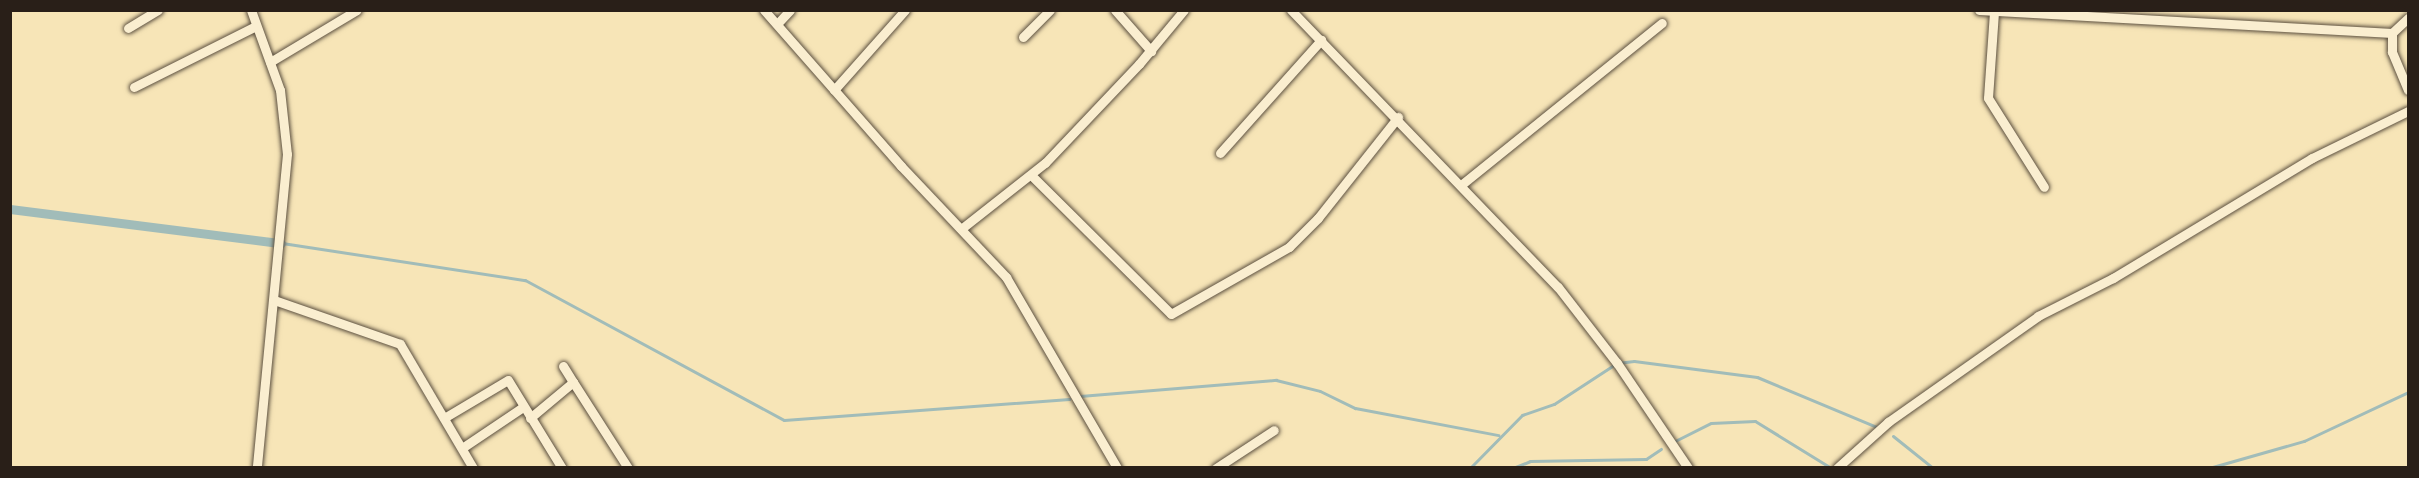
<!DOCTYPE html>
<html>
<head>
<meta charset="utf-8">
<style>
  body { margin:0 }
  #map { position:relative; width:2419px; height:478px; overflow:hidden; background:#f7e5b7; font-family:"IM FELL Double Pica",serif }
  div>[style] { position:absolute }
  .stream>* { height:3px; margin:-1.5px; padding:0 1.5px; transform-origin:1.5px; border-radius:1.5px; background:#a1bcb9 }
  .canal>* { height:9px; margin:-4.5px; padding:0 4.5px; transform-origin:4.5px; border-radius:4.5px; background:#a1bcb9 }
  .roads { filter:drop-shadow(0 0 2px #5c5040) drop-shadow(0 0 2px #5c5040) }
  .minor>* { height:9px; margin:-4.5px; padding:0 4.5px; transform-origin:4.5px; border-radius:4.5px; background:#faeed0 }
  span { translate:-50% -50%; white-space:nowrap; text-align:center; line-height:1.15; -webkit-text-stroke:5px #faeed0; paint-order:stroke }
  .frame { position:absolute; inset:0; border:12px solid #291f18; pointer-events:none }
</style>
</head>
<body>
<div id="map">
  <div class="stream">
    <i style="left:282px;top:243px;width:246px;rotate:8.7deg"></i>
    <i style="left:525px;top:280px;width:294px;rotate:28.4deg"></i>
    <i style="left:784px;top:420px;width:286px;rotate:-4.2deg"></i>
    <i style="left:1080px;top:396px;width:197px;rotate:-4.7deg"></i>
    <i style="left:1276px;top:380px;width:45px;rotate:14deg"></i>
    <i style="left:1320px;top:391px;width:39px;rotate:26deg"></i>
    <i style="left:1355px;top:408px;width:146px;rotate:10.7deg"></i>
    <i style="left:1893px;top:436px;width:51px;rotate:38.7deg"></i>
    <i style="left:1673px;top:442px;width:42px;rotate:-26.6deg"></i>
    <i style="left:1711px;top:423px;width:44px;rotate:-2.6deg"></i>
    <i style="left:1755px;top:421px;width:89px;rotate:31.7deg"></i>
    <i style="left:1470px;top:468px;width:74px;rotate:-45.5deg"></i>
    <i style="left:1522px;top:415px;width:34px;rotate:-19deg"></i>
    <i style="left:1554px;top:404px;width:75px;rotate:-33.1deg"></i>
    <i style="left:1617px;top:363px;width:17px;rotate:-7deg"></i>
    <i style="left:1634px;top:361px;width:124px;rotate:7.4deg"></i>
    <i style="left:1757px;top:377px;width:132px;rotate:22.7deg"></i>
    <i style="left:1513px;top:468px;width:18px;rotate:-22deg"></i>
    <i style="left:1530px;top:461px;width:116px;rotate:-1deg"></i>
    <i style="left:1646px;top:459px;width:18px;rotate:-34deg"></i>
    <i style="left:2209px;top:468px;width:99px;rotate:-15.9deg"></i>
    <i style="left:2304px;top:441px;width:115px;rotate:-25.2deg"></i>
  </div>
  <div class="canal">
    <i style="left:10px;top:209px;width:273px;rotate:7.2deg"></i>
  </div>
  <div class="roads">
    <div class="minor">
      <i style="left:251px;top:10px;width:85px;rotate:70.1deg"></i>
      <i style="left:280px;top:90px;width:64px;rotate:83.8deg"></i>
      <i style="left:287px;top:154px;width:315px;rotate:95.5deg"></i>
      <i style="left:764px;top:10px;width:208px;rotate:48.7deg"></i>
      <i style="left:901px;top:166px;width:153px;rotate:46.6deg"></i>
      <i style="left:1006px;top:277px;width:221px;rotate:59.8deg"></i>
      <i style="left:1115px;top:10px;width:55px;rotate:48.7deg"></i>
      <i style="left:1291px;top:10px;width:385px;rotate:46.1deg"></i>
      <i style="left:1558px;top:287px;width:96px;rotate:52.2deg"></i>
      <i style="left:1617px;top:363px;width:127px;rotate:55.9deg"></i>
      <i style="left:1979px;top:10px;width:414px;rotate:3.2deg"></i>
      <i style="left:1994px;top:12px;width:86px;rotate:94deg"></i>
      <i style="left:1988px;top:98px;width:105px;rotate:57.8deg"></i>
      <i style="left:2408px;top:18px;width:22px;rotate:137deg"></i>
      <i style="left:2392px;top:33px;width:19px;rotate:90deg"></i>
      <i style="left:2392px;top:52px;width:41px;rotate:67.2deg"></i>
      <i style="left:777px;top:24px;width:19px;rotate:-47deg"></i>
      <i style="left:128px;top:28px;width:35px;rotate:-31deg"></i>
      <i style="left:1023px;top:37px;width:38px;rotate:-45deg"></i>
      <i style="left:270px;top:62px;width:101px;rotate:-30.9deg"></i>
      <i style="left:134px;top:87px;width:136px;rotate:-26.6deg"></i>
      <i style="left:834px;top:90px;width:107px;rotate:-48.4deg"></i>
      <i style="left:1220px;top:153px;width:152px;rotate:-48.2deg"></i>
      <i style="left:1031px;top:175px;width:197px;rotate:44.8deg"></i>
      <i style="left:1171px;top:314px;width:136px;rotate:-29.6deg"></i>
      <i style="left:1289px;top:247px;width:41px;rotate:-45deg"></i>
      <i style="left:1318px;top:218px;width:129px;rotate:-51.6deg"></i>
      <i style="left:1461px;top:185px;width:258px;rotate:-38.9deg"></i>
      <i style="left:961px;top:229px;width:107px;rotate:-38.2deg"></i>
      <i style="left:1045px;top:163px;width:137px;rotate:-46.5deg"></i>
      <i style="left:1139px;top:64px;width:70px;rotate:-50.2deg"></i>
      <i style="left:274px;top:300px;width:133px;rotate:19.2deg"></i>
      <i style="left:400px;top:344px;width:144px;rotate:59.5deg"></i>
      <i style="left:563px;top:366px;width:19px;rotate:58deg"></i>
      <i style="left:444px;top:418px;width:74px;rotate:-30.7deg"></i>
      <i style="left:508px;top:380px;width:103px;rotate:58.5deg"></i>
      <i style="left:530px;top:418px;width:56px;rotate:-39.9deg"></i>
      <i style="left:573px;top:382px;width:102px;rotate:57.4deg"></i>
      <i style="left:462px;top:448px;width:73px;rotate:-33.9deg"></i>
      <i style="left:1216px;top:468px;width:69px;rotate:-33.2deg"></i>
      <i style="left:1837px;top:468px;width:69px;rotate:-42deg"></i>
      <i style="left:1888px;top:422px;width:184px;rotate:-35.2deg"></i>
      <i style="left:2038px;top:316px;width:84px;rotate:-26.9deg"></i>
      <i style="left:2113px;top:278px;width:232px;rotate:-31.1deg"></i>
      <i style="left:2312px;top:158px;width:107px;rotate:-26.1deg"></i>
    </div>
  </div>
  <div class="frame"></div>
</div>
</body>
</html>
